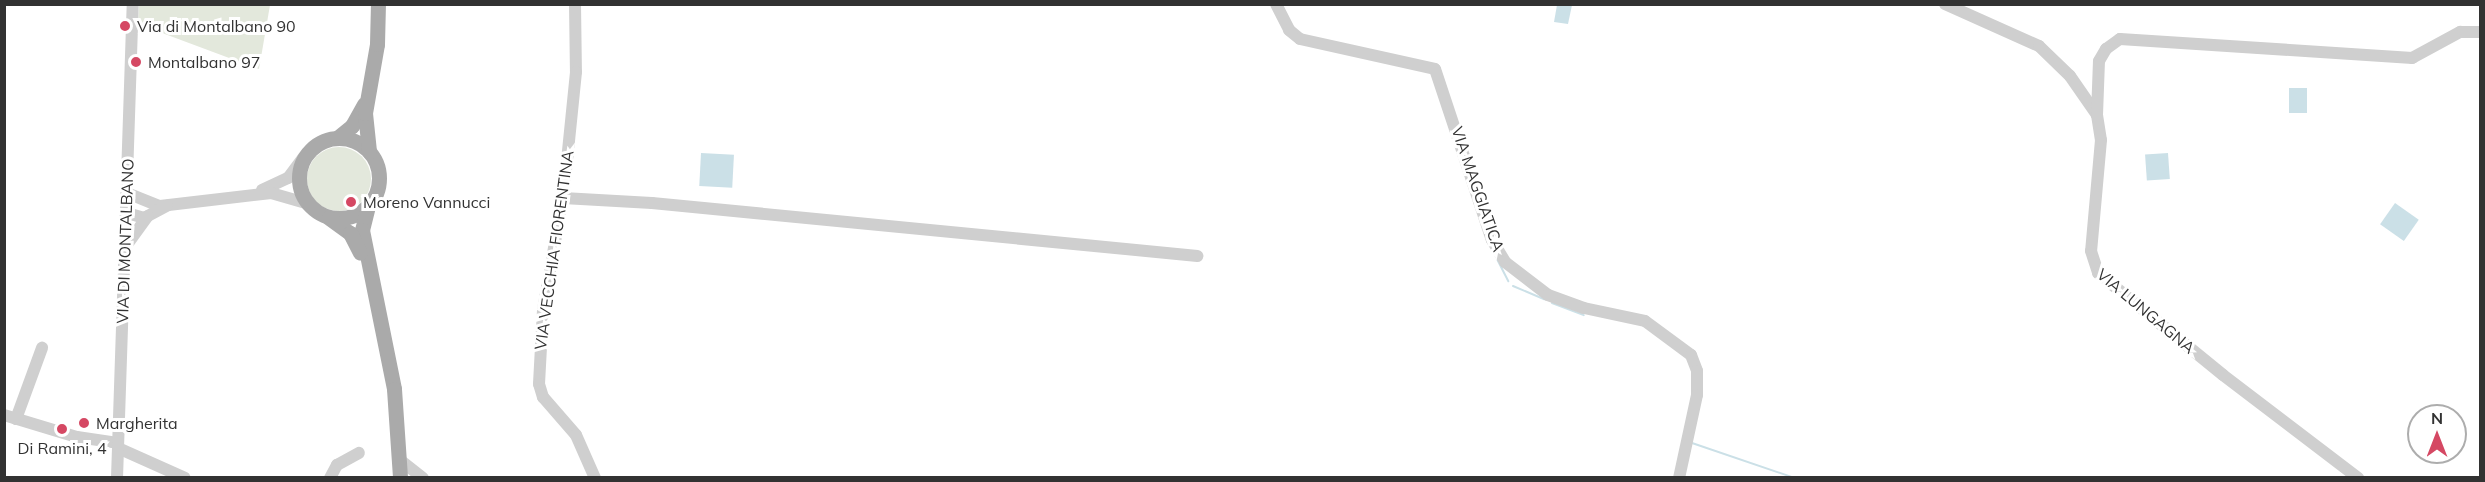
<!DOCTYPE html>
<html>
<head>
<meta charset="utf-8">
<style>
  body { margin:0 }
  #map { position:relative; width:2485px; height:482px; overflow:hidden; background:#fff; font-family:Mulish,sans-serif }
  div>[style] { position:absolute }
  .green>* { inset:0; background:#e3e8dc }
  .round { border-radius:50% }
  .water>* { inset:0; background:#cbe0e7; transform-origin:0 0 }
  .stream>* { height:2px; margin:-1px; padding:0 1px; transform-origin:1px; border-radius:1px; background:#cbe0e7 }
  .minor>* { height:12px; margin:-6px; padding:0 6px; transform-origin:6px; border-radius:6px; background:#cfcfcf }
  .major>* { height:15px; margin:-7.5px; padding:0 7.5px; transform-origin:7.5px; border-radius:7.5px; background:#aaa }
  .major>.ring { margin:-7.5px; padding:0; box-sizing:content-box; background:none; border:15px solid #aaa; border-radius:50% }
  .dots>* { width:16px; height:16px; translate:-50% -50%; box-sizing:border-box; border:3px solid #fff; border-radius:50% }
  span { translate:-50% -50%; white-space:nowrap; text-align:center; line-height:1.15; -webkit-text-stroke:6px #fff; paint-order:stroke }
  .poi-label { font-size:16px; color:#323232 }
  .left { translate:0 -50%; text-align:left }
  .street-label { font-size:16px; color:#323232 }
  .frame { position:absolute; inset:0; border:6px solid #323232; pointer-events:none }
  .north { position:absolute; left:2407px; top:404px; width:60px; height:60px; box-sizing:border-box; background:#fff; border:2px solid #adadad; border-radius:50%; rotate:0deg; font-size:16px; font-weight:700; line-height:24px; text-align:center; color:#323232 }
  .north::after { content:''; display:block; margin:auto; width:21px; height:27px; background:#d54863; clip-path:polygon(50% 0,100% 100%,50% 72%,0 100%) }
</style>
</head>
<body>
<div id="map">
  <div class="green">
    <i style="clip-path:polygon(139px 5px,270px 5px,259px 69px,138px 24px)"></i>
    <i class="round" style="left:307px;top:147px;width:64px;height:64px"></i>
  </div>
  <div class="water">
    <i style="clip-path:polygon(1557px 5px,1572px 5px,1568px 24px,1554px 22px)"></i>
    <i style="left:2289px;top:88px;width:18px;height:25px"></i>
    <i style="left:701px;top:153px;width:33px;height:33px;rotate:3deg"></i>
    <i style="left:2168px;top:153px;width:26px;height:23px;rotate:86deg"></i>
    <i style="left:2395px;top:203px;width:29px;height:26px;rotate:35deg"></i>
  </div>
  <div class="stream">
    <i style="left:1497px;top:259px;width:25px;rotate:63deg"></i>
    <i style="left:1513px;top:286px;width:34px;rotate:23deg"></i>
    <i style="left:1552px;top:303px;width:34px;rotate:21deg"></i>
    <i style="left:1692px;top:443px;width:109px;rotate:18.8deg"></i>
  </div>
  <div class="minor">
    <i style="left:575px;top:4px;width:68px;rotate:89.2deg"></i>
    <i style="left:576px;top:72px;width:120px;rotate:95.8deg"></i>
    <i style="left:564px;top:191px;width:121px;rotate:100deg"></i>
    <i style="left:543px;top:310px;width:74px;rotate:93.1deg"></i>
    <i style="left:539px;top:384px;width:14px;rotate:73deg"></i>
    <i style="left:543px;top:397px;width:50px;rotate:49deg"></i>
    <i style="left:576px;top:435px;width:47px;rotate:66.2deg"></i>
    <i style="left:1276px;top:4px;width:29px;rotate:63deg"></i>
    <i style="left:1289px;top:30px;width:14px;rotate:39deg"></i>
    <i style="left:1300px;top:39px;width:138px;rotate:12.5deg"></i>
    <i style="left:1435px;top:69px;width:180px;rotate:71.6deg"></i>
    <i style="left:1492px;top:240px;width:26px;rotate:59deg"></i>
    <i style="left:1505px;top:262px;width:54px;rotate:37.5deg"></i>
    <i style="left:1548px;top:295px;width:38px;rotate:20deg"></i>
    <i style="left:1584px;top:308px;width:62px;rotate:12deg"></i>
    <i style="left:1645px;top:321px;width:57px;rotate:36.5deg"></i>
    <i style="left:1691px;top:355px;width:17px;rotate:69deg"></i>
    <i style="left:1697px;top:371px;width:24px;rotate:90deg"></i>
    <i style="left:1697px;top:395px;width:85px;rotate:102.2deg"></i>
    <i style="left:1945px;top:4px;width:103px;rotate:24.1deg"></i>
    <i style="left:2039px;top:46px;width:43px;rotate:44.1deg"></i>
    <i style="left:2070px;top:76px;width:47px;rotate:55.3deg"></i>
    <i style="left:2097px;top:115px;width:25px;rotate:81deg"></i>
    <i style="left:2101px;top:140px;width:111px;rotate:95.1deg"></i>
    <i style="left:2091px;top:251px;width:23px;rotate:72deg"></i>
    <i style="left:2098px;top:273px;width:161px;rotate:39.2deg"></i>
    <i style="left:2223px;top:375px;width:170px;rotate:37.3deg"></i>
    <i style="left:2097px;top:115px;width:54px;rotate:-87.9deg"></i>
    <i style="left:2099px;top:61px;width:14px;rotate:-60deg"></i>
    <i style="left:2106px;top:49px;width:17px;rotate:-36deg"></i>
    <i style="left:2120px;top:39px;width:293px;rotate:3.7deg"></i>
    <i style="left:2412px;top:58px;width:55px;rotate:-28.4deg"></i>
    <i style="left:2460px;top:32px;width:20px"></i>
    <i style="left:262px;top:190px;width:29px;rotate:-25deg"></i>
    <i style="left:288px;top:178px;width:26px;rotate:-53deg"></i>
    <i style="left:127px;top:193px;width:35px;rotate:22deg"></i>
    <i style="left:160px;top:206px;width:112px;rotate:-6.7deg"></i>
    <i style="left:271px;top:193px;width:37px;rotate:16deg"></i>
    <i style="left:563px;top:198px;width:89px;rotate:3.2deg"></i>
    <i style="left:652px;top:203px;width:548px;rotate:5.55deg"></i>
    <i style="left:127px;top:213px;width:18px;rotate:16deg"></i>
    <i style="left:144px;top:218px;width:26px;rotate:-28deg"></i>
    <i style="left:126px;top:246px;width:37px;rotate:-54deg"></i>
    <i style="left:4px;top:415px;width:76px;rotate:16.8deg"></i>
    <i style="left:77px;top:437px;width:41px;rotate:8.3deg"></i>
    <i style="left:16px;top:419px;width:76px;rotate:-69.9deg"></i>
    <i style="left:118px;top:448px;width:73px;rotate:24.1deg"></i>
    <i style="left:400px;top:460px;width:29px;rotate:38deg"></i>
    <i style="left:117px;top:478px;width:474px;rotate:-88.1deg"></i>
    <i style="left:330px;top:478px;width:15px;rotate:-62deg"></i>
    <i style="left:337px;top:465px;width:25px;rotate:-29deg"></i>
  </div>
  <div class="major">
    <i class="ring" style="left:299px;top:138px;width:65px;height:65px"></i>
    <i style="left:337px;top:138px;width:19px;rotate:-39deg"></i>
    <i style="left:352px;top:126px;width:25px;rotate:-61deg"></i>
    <i style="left:369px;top:151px;width:38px;rotate:-96deg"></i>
    <i style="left:365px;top:113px;width:70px;rotate:-80.1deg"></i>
    <i style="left:377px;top:44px;width:40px;rotate:-88.6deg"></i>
    <i style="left:368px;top:206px;width:25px;rotate:104deg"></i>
    <i style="left:362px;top:230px;width:162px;rotate:78.6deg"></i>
    <i style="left:394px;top:389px;width:89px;rotate:86.1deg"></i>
    <i style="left:329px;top:218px;width:26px;rotate:36deg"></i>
    <i style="left:350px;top:233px;width:22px;rotate:63deg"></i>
  </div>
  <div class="dots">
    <i style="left:125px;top:26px;background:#d54863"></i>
    <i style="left:136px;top:62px;background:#d54863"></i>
    <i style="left:351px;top:202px;background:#d54863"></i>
    <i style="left:84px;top:423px;background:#d54863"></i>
    <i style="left:62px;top:429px;background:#d54863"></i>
  </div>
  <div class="poi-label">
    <span class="left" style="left:137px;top:26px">Via di Montalbano 90</span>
    <span class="left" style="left:148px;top:62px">Montalbano 97</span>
    <span class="left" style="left:363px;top:202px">Moreno Vannucci</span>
    <span class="left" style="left:96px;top:423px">Margherita</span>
    <span style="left:62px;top:448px">Di Ramini, 4</span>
  </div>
  <div class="street-label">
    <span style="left:1478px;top:189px;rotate:71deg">VIA MAGGIATICA</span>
    <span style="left:125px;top:241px;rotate:-88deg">VIA DI MONTALBANO</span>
    <span style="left:554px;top:250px;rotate:-82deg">VIA VECCHIA FIORENTINA</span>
    <span style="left:2146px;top:311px;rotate:40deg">VIA LUNGAGNA</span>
  </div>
  <div class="frame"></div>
  <div class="north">N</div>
</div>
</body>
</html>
